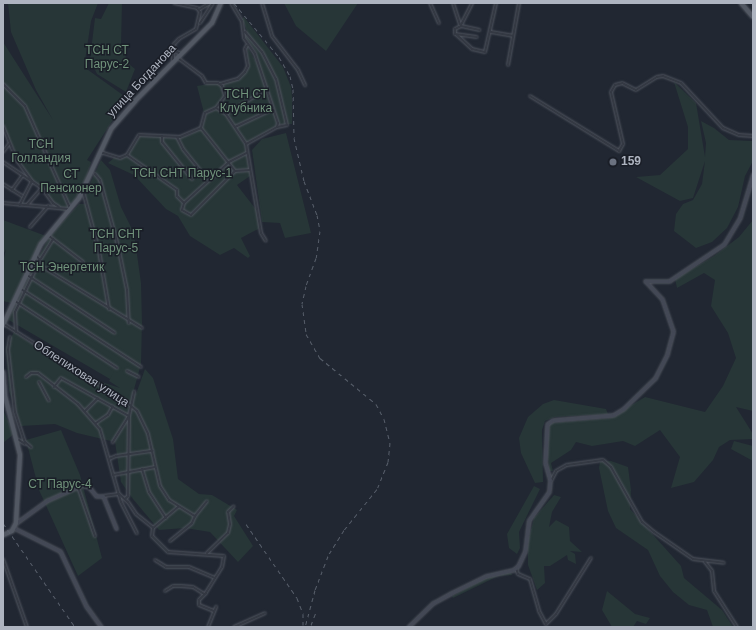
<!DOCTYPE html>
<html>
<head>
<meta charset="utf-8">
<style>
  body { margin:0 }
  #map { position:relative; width:756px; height:630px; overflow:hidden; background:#212732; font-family:Helvetica,sans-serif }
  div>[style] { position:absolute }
  .green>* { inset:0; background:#273637 }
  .roads { filter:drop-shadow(0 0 1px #4f545e) drop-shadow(0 0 1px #4f545e) }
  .street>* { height:2px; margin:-1px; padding:0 1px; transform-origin:1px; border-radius:1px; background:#343943 }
  .secondary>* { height:3px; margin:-1.5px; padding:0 1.5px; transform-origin:1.5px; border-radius:1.5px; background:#434855 }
  .primary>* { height:4px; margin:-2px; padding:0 2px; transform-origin:2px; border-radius:2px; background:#525863 }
  .rail>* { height:1px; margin-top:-0.5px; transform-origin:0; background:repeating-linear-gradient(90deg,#585f6b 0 4px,transparent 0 8px) }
  .dots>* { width:11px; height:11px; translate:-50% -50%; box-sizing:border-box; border:2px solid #1a1e27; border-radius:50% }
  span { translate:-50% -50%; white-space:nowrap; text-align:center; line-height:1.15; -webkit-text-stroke:3px #1a1e27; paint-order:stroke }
  .park-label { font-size:12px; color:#70927b }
  .street-label { font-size:12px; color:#aeb4c0 }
  .poi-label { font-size:12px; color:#aeb4c0; font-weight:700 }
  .left { translate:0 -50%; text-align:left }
  .frame { position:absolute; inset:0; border:4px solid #aeb4c0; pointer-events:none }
</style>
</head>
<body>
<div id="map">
  <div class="green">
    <i style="clip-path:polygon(8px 3px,98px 3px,91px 21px,84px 67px,127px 98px,87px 160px,91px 162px,85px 182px,73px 205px,68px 204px,69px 210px,61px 211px,42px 188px,25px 173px,3px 125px,3px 42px,53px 120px,36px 90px,11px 32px)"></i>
    <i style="clip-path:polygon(109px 3px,122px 3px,121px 46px,129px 64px,135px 69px,126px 92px,97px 74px,90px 59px,95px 18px,101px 19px)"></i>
    <i style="clip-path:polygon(284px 3px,358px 3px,326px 51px,296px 26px)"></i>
    <i style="clip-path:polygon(244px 17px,283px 67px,291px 87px,292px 97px,292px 124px,279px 124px,274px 110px,277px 126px,246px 143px,227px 114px,215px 107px,204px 113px,197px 86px,240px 79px,248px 66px,247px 46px,259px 67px,256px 52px,245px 37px,247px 31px,242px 19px)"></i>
    <i style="clip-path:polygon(674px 82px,696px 103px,705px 157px,706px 143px,701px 121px,714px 128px,729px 140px,753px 141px,753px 161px,745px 176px,738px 207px,727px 228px,712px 242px,696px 248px,674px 231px,676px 214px,683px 204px,693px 200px,702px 184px,705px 161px,693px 198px,680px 201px,636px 177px,660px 175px,688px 149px,688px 127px)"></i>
    <i style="clip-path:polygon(217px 109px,226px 115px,245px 145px,250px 176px,237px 185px,258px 212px,260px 228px,241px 238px,250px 256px,248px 258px,234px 248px,220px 255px,190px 236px,178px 216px,166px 209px,134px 175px,108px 163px,115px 157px,120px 159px,128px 154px,140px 136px,172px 136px,178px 138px,190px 135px,202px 127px,206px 114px)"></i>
    <i style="clip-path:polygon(286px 133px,311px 233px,285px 238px,280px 223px,262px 222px,252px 150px,262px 139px)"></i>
    <i style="clip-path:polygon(101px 160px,110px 170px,121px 207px,134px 233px,141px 283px,142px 322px,141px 364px,133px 393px,136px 394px,145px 369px,153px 378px,173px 439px,178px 479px,199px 494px,212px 495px,237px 510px,234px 516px,253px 546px,238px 562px,210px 532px,185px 528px,159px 530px,133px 499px,121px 482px,115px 442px,77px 433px,55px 424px,21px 426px,9px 391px,6px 347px,14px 332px,77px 374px,120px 388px,109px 381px,115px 370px,110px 379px,7px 319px,22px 289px,124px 356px,22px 289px,50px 235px,79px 204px,87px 204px,95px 233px,85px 195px)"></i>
    <i style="clip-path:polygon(3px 220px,46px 236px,34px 255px,15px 250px,35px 255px,11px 303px,3px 301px,3px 262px,6px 249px,3px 255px)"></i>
    <i style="clip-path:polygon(753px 220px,753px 411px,736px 407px,753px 434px,753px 439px,730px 440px,719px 447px,713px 460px,694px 482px,671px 488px,680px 457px,660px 430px,635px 446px,623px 441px,592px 446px,576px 442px,571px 450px,551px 463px,553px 471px,549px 471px,547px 444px,550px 423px,610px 418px,645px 397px,705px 412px,723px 386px,736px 358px,728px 333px,711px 306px,715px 280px,704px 273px,677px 288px,675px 279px,714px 256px,739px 237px)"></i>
    <i style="clip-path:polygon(554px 400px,606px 409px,608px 414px,555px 417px,545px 421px,542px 430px,543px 482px,535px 483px,521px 453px,519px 438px,528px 417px,543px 404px)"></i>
    <i style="clip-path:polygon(3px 410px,14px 434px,3px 443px)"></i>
    <i style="clip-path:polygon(61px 430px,80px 475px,102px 558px,78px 576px,39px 490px,26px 440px)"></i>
    <i style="clip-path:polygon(734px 441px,753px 446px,753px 461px,731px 449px)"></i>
    <i style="clip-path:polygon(611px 461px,628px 467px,631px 490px,630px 509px,681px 566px,684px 578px,722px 610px,733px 627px,713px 627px,707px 610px,689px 605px,673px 592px,660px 576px,648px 550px,616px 528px,608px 511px,599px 468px,600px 462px)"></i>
    <i style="clip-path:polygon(534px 486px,540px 489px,519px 532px,520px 548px,517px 554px,509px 548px,507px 534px)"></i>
    <i style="clip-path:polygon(554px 495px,561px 497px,552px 512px,549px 527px,556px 520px,569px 527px,570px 541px,582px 552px,570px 551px,575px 554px,576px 564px,568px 560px,567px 555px,550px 566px,544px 566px,545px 583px,537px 590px,528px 565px,528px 541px,534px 518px)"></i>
    <i style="clip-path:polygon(511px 572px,512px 575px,498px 576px,453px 598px,452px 596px,486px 578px)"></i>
    <i style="clip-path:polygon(607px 591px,635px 614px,650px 618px,646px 624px,637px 621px,633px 627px,612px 627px,602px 610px)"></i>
  </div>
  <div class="roads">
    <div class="street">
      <i style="left:174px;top:3px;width:24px;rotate:12deg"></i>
      <i style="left:197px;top:8px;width:5px;rotate:53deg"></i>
      <i style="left:200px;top:12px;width:17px;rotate:103deg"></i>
      <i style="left:196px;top:29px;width:20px;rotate:150deg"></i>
      <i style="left:179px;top:39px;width:7px;rotate:135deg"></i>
      <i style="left:174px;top:44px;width:7px;rotate:82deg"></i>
      <i style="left:175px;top:51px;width:7px;rotate:27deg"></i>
      <i style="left:231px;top:3px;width:21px;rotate:59deg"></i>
      <i style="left:242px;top:21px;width:17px;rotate:83deg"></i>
      <i style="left:244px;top:38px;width:19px;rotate:55deg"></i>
      <i style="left:255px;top:54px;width:73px;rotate:71.6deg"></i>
      <i style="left:278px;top:123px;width:4px;rotate:104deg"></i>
      <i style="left:277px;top:127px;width:35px;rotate:151deg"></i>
      <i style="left:262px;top:3px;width:34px;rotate:73deg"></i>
      <i style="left:272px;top:36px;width:43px;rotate:52.6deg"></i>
      <i style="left:298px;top:70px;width:17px;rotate:65deg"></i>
      <i style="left:430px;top:3px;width:22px;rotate:66deg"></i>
      <i style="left:453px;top:3px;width:22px;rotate:72deg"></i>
      <i style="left:200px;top:9px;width:12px;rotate:-31deg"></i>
      <i style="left:200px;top:23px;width:24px;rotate:-57deg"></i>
      <i style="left:461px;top:25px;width:25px;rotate:-63deg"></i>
      <i style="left:461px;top:26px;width:7px;rotate:153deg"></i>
      <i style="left:455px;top:29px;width:5px;rotate:90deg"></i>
      <i style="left:455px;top:34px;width:22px;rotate:8deg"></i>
      <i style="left:461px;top:26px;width:19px;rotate:12deg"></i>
      <i style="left:245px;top:32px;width:26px;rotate:50deg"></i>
      <i style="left:262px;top:52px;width:30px;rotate:63deg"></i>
      <i style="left:276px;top:79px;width:47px;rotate:76.6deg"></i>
      <i style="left:287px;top:125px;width:10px;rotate:169deg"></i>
      <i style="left:491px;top:32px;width:22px;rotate:10deg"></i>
      <i style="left:457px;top:35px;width:21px;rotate:43deg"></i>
      <i style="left:472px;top:49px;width:13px;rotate:13deg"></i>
      <i style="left:485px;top:52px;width:50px;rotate:-77.3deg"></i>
      <i style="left:178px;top:58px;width:30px;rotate:37deg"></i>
      <i style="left:202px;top:76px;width:8px;rotate:60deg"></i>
      <i style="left:206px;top:83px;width:12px"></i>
      <i style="left:218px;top:83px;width:5px;rotate:37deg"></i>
      <i style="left:222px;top:86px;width:10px;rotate:73deg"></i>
      <i style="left:225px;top:96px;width:15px;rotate:127deg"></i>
      <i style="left:216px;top:108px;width:12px;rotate:31deg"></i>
      <i style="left:226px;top:114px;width:36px;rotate:56deg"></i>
      <i style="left:246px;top:144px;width:90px;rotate:80.4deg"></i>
      <i style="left:261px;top:233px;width:9px;rotate:58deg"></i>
      <i style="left:173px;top:62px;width:14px;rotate:-90deg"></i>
      <i style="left:508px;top:65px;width:63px;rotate:-79.9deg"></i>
      <i style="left:3px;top:84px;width:31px;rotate:45deg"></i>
      <i style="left:25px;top:106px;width:111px;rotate:66.2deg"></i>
      <i style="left:220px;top:84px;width:19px;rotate:-16deg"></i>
      <i style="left:238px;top:79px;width:10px;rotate:-45deg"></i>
      <i style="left:245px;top:72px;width:7px;rotate:-63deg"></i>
      <i style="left:248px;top:66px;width:17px;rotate:-100deg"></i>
      <i style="left:245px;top:49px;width:4px;rotate:-63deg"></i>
      <i style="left:624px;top:84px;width:13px;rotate:27deg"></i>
      <i style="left:636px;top:90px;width:25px;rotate:-32deg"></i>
      <i style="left:657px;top:77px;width:6px;rotate:-9deg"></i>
      <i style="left:663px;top:76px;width:19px;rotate:21deg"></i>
      <i style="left:681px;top:83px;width:62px;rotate:47deg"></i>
      <i style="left:723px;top:128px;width:17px;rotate:24deg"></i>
      <i style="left:739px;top:135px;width:14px;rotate:4deg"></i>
      <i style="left:530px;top:96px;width:105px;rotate:31.7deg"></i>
      <i style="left:619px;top:151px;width:8px;rotate:-60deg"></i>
      <i style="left:623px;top:144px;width:53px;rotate:-103deg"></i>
      <i style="left:611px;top:92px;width:8px;rotate:-60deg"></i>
      <i style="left:615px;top:85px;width:8px;rotate:-14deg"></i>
      <i style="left:216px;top:108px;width:12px;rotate:156deg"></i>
      <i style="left:205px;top:113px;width:16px;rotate:105deg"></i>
      <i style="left:201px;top:128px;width:55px;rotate:51.7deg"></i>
      <i style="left:235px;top:171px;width:15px;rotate:-4deg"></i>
      <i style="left:226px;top:114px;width:48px;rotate:-31.4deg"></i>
      <i style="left:3px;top:126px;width:35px;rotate:68deg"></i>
      <i style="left:16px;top:159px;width:27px;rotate:54deg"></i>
      <i style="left:32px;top:181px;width:27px;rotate:117deg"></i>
      <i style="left:235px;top:127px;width:42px;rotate:-25.3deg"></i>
      <i style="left:162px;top:136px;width:6px;rotate:90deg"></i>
      <i style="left:162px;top:142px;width:48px;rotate:51deg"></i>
      <i style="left:177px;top:137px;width:13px;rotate:63deg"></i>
      <i style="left:183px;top:149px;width:28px;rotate:51deg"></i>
      <i style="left:3px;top:152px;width:10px;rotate:-53deg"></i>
      <i style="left:100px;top:152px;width:21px;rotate:17deg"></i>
      <i style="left:120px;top:158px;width:8px;rotate:-23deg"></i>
      <i style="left:127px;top:155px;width:61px;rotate:35deg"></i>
      <i style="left:177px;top:190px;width:6px;rotate:90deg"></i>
      <i style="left:177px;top:196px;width:10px;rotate:45deg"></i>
      <i style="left:127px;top:155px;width:23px;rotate:-59deg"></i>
      <i style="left:139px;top:135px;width:41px;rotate:2.8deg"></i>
      <i style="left:180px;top:137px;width:23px;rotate:-23deg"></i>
      <i style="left:3px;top:162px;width:47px;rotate:33.7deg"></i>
      <i style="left:42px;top:188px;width:19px;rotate:54deg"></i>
      <i style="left:53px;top:203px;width:7px;rotate:34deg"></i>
      <i style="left:235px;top:171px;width:62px;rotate:135deg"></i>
      <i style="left:191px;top:215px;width:10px;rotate:-151deg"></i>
      <i style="left:182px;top:210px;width:7px;rotate:-74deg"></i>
      <i style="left:184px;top:203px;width:61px;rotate:-42.3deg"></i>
      <i style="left:229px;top:162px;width:20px;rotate:-27deg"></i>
      <i style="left:95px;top:174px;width:8px;rotate:50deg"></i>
      <i style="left:100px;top:180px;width:68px;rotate:74.7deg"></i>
      <i style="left:118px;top:246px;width:45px;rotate:78.4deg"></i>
      <i style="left:127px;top:290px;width:33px;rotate:87deg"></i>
      <i style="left:3px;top:184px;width:22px;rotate:32deg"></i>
      <i style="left:12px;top:190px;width:17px;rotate:-54deg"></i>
      <i style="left:83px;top:191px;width:62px;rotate:75.1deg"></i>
      <i style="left:99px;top:251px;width:59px;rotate:80.2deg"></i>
      <i style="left:3px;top:203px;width:66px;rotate:5.2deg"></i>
      <i style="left:27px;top:205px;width:23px;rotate:-49deg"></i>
      <i style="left:30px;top:227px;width:28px;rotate:-49deg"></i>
      <i style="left:49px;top:236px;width:43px;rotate:37.4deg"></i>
      <i style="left:36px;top:255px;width:5px;rotate:53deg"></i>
      <i style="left:39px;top:259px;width:5px;rotate:101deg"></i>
      <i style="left:38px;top:264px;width:122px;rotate:31.6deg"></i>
      <i style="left:40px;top:260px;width:25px;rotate:-58deg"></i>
      <i style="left:27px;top:275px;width:105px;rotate:33.4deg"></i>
      <i style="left:21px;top:289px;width:143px;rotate:33deg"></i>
      <i style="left:15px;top:301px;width:122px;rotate:33.3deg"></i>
      <i style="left:4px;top:324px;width:143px;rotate:32.5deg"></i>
      <i style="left:125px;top:401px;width:16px;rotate:40deg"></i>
      <i style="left:137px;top:411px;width:25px;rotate:64deg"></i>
      <i style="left:148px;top:434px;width:53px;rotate:77deg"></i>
      <i style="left:160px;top:486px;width:17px;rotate:57deg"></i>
      <i style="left:169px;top:500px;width:31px;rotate:32deg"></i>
      <i style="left:195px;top:516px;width:19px;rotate:-51deg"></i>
      <i style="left:16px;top:332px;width:20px;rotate:-93deg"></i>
      <i style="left:15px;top:312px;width:53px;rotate:-64.4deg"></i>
      <i style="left:10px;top:337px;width:13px;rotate:99deg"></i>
      <i style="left:8px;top:350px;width:62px;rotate:83.6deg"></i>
      <i style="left:15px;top:412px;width:32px;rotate:72deg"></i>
      <i style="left:25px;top:442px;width:8px;rotate:40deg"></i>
      <i style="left:127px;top:371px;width:13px;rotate:27deg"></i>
      <i style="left:26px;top:377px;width:6px;rotate:-39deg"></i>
      <i style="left:31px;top:373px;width:7px"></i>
      <i style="left:38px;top:373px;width:51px;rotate:37.8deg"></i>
      <i style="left:78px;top:404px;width:33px;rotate:49deg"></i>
      <i style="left:100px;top:429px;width:76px;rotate:74deg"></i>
      <i style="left:121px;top:502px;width:35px;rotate:63deg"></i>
      <i style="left:39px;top:382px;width:21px;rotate:62deg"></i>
      <i style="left:54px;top:387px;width:11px;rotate:-52deg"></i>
      <i style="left:61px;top:378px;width:78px;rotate:29.2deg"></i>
      <i style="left:129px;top:416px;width:31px;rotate:122deg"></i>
      <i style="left:85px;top:411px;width:18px;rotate:-45deg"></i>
      <i style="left:96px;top:423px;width:14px;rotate:-34deg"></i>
      <i style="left:108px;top:415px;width:10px;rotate:-61deg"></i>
      <i style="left:19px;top:440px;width:7px;rotate:34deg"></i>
      <i style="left:109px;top:459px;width:8px;rotate:-23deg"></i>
      <i style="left:116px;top:456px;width:37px;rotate:-8deg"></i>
      <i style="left:142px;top:469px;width:24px;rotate:73deg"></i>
      <i style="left:149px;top:492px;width:31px;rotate:57deg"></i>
      <i style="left:113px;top:475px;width:43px;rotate:-10.8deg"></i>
      <i style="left:551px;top:481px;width:11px;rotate:-63deg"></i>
      <i style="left:556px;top:471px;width:13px;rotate:-29deg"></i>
      <i style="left:567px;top:465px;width:36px;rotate:-8deg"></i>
      <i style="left:603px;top:460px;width:11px;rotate:41deg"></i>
      <i style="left:611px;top:467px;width:63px;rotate:60.6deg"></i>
      <i style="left:642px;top:522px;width:16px;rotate:40deg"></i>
      <i style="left:654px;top:532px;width:47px;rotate:34.7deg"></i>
      <i style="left:693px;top:559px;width:31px;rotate:7deg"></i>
      <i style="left:78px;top:487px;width:52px;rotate:70.9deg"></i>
      <i style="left:103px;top:496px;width:16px;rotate:-7deg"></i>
      <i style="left:119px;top:494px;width:12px;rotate:42deg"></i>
      <i style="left:128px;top:502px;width:14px;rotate:56deg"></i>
      <i style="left:136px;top:514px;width:22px;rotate:39deg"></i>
      <i style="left:153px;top:528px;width:8px;rotate:97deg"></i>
      <i style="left:152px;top:536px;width:23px;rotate:45deg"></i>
      <i style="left:168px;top:552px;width:56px;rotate:4.1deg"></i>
      <i style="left:224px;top:556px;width:11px;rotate:100deg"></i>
      <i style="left:222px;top:567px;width:31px;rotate:122deg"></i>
      <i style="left:206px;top:593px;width:10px;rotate:135deg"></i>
      <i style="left:199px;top:600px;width:5px;rotate:90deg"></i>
      <i style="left:199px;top:605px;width:16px;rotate:22deg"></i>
      <i style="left:125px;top:499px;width:4px;rotate:-45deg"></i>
      <i style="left:128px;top:496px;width:80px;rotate:-89.3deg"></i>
      <i style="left:129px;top:416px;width:25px;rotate:-78deg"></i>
      <i style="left:153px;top:528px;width:33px;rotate:-40deg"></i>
      <i style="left:170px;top:541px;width:28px;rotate:-39deg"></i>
      <i style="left:192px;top:523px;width:8px;rotate:-67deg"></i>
      <i style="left:207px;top:553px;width:29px;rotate:-44deg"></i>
      <i style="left:228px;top:533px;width:9px;rotate:-77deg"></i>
      <i style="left:230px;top:524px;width:12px;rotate:-99deg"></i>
      <i style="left:228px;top:512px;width:8px;rotate:-45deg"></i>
      <i style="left:3px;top:559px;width:72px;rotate:70.6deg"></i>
      <i style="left:155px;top:560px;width:13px;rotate:32deg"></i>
      <i style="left:166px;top:567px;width:23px"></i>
      <i style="left:189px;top:567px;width:28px;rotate:23deg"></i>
      <i style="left:705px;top:562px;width:11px;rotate:52deg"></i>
      <i style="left:712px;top:571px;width:20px;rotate:84deg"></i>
      <i style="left:714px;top:591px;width:43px;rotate:57.4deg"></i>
      <i style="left:516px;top:568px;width:6px;rotate:72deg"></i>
      <i style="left:518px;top:574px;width:13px;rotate:23deg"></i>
      <i style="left:530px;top:579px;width:33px;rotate:74deg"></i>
      <i style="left:539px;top:611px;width:15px;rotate:62deg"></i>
      <i style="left:546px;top:624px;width:14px;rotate:-45deg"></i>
      <i style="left:556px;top:614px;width:66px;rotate:-58deg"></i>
      <i style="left:165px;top:591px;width:9px;rotate:-32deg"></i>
      <i style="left:173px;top:586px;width:8px"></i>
      <i style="left:181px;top:586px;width:12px;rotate:5deg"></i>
      <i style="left:193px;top:587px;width:13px;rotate:32deg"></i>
      <i style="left:208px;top:627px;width:22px;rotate:-68deg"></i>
      <i style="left:234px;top:627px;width:34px;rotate:-24deg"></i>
    </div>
    <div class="secondary">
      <i style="left:16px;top:523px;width:39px;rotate:-36deg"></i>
      <i style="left:48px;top:500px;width:37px;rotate:-24deg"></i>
      <i style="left:82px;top:485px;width:7px;rotate:16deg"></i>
      <i style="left:89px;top:487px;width:11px;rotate:52deg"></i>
      <i style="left:96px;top:496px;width:7px"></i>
      <i style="left:103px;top:496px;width:35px;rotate:68deg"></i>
      <i style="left:14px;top:528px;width:51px;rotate:26.6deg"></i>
      <i style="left:60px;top:551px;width:61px;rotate:64.7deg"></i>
      <i style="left:86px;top:606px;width:26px;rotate:54deg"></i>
      <i style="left:408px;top:627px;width:35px;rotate:-44deg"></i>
      <i style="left:433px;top:603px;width:21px;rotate:-29deg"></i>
      <i style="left:451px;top:593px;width:39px;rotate:-26deg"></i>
      <i style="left:486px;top:576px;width:28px;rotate:-13deg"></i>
      <i style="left:513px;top:570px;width:6px;rotate:-39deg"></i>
      <i style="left:518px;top:566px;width:17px;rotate:-65deg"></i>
      <i style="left:525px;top:551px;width:31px;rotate:-83deg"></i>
      <i style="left:529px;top:520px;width:35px;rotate:-55deg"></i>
      <i style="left:549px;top:491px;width:11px;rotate:-85deg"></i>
      <i style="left:550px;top:480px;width:18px;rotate:-106deg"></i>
      <i style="left:545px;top:463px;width:39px;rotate:-87deg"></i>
      <i style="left:547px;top:424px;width:7px;rotate:-34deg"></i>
      <i style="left:553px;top:420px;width:60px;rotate:-4.8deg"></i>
      <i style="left:613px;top:415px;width:12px;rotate:-31deg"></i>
      <i style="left:623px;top:409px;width:45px;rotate:-44.1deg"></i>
      <i style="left:655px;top:378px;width:27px;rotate:-63deg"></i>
      <i style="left:667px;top:354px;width:24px;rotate:-75deg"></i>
      <i style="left:673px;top:331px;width:34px;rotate:-109deg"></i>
      <i style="left:662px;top:299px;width:25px;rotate:-133deg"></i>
      <i style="left:645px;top:281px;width:24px"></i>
      <i style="left:669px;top:281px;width:66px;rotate:-33.9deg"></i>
      <i style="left:724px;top:244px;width:31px;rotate:-59deg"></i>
      <i style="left:740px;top:217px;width:45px;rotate:-73.2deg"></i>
    </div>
    <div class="primary">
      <i style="left:741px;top:3px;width:18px;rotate:49deg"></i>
      <i style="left:3px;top:325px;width:89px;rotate:-64.9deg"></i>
      <i style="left:41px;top:244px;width:60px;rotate:-50.4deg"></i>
      <i style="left:79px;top:198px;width:76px;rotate:-65.1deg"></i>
      <i style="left:111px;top:129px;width:37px;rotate:-49deg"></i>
      <i style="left:135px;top:101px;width:110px;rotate:-45.4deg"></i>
      <i style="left:212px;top:23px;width:22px;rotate:-66deg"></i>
      <i style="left:3px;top:372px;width:24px;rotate:85deg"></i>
      <i style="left:5px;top:396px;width:61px;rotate:75.7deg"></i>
      <i style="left:20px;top:455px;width:68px;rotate:93.4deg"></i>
      <i style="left:16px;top:523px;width:9px;rotate:117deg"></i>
      <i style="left:12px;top:531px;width:10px;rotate:156deg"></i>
    </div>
  </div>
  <div class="rail">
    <i style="left:234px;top:3px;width:70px;rotate:50.2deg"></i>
    <i style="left:279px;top:57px;width:22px;rotate:60deg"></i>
    <i style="left:290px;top:76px;width:13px;rotate:77deg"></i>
    <i style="left:293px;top:89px;width:49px;rotate:88.8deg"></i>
    <i style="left:294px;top:138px;width:44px;rotate:76.9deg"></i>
    <i style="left:304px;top:181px;width:36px;rotate:69deg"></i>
    <i style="left:317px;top:215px;width:16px;rotate:79deg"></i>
    <i style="left:320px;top:231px;width:27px;rotate:98deg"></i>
    <i style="left:316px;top:258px;width:30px;rotate:110deg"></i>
    <i style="left:306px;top:286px;width:18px;rotate:103deg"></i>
    <i style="left:302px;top:304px;width:30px;rotate:82deg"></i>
    <i style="left:306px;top:334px;width:28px;rotate:60deg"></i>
    <i style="left:320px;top:358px;width:72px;rotate:39.4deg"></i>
    <i style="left:376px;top:404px;width:17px;rotate:62deg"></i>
    <i style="left:384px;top:419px;width:25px;rotate:76deg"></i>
    <i style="left:390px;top:443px;width:19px;rotate:96deg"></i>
    <i style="left:388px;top:462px;width:29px;rotate:112deg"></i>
    <i style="left:377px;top:489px;width:53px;rotate:128.8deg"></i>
    <i style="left:344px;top:530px;width:31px;rotate:122deg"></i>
    <i style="left:328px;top:556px;width:36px;rotate:111deg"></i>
    <i style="left:315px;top:590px;width:38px;rotate:105deg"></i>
    <i style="left:3px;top:523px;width:126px;rotate:55.3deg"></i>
    <i style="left:246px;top:524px;width:90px;rotate:55.4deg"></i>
    <i style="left:297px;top:598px;width:17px;rotate:69deg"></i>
    <i style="left:303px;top:614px;width:11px;rotate:90deg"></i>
    <i style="left:311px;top:625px;width:14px;rotate:-69deg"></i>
  </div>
  <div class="dots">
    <i style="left:613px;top:162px;background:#6b7280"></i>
  </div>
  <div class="park-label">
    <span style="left:107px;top:58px">ТСН СТ<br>Парус-2</span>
    <span style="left:246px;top:102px">ТСН СТ<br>Клубника</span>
    <span style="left:41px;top:152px">ТСН<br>Голландия</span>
    <span style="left:182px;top:174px">ТСН СНТ Парус-1</span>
    <span style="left:71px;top:182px">СТ<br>Пенсионер</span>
    <span style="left:116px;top:242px">ТСН СНТ<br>Парус-5</span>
    <span style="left:62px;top:268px">ТСН Энергетик</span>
    <span style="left:60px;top:485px">СТ Парус-4</span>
  </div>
  <div class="street-label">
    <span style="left:142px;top:81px;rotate:-47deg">улица Богданова</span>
    <span style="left:81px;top:374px;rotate:33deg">Облепиховая улица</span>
  </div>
  <div class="poi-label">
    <span class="left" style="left:621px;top:162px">159</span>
  </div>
  <div class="frame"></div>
</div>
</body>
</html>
